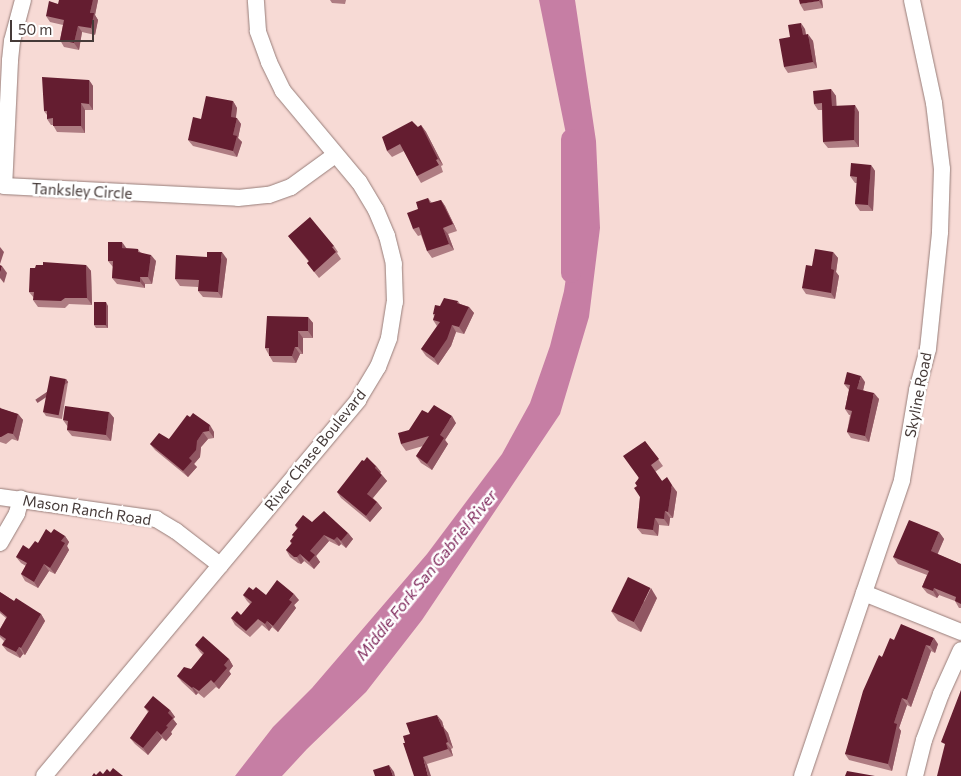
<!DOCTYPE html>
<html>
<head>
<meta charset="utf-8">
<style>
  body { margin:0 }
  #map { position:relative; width:961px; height:776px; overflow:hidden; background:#f7dad5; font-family:Commissioner,sans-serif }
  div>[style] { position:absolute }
  .water>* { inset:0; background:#c67ea4 }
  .river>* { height:20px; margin:-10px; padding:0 10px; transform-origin:10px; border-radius:10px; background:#c67ea4 }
  .roads { filter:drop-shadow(0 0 1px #977d79) drop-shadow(0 0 1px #977d79) }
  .minor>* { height:16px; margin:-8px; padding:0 8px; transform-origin:8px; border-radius:8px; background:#fff }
  .wall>* { inset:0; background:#ae7c82 }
  .shaded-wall>* { inset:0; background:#905662; transform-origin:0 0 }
  .building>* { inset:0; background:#641d30; transform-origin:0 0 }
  span { translate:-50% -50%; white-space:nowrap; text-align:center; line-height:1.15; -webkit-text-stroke:5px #fff; paint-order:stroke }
  .street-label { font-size:15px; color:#453a38 }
  .water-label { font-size:16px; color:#7f295c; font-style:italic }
  .scale { position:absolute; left:10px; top:20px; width:84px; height:22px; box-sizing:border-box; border:2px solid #453a38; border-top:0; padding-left:6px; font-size:15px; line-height:18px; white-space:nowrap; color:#453a38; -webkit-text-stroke:4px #fff; paint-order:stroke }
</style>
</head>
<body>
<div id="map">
  <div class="water">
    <i style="clip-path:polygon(539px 0,575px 0,596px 141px,600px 228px,589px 317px,560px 414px,422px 620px,366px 692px,307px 749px,282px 776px,235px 776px,273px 727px,312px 688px,427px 554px,502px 454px,530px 403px,550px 346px,564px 291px,575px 218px,571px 159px)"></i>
  </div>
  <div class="river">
    <i style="left:571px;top:273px;width:134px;rotate:-90deg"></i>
  </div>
  <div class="roads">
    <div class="minor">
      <i style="left:23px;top:0;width:42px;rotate:105deg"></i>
      <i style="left:12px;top:41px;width:20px;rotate:96deg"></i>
      <i style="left:10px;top:61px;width:125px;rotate:92.7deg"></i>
      <i style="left:4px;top:186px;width:234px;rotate:2.9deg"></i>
      <i style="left:238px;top:198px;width:31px;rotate:-6deg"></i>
      <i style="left:269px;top:195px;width:23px;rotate:-20deg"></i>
      <i style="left:291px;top:187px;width:54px;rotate:-36deg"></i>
      <i style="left:0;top:497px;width:158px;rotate:8deg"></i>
      <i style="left:156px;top:519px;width:23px;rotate:31deg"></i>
      <i style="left:176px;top:531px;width:56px;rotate:37.7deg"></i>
      <i style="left:0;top:543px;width:34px;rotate:-60deg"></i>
      <i style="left:17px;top:513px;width:15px;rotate:-74deg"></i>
      <i style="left:864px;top:593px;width:105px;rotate:21.9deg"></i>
      <i style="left:44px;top:776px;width:490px;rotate:-50.1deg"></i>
      <i style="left:358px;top:400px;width:39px;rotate:-59deg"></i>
      <i style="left:378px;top:367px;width:31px;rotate:-69deg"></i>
      <i style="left:389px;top:338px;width:36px;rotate:-81deg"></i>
      <i style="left:395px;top:302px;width:38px;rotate:-92deg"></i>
      <i style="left:394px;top:264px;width:29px;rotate:-104deg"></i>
      <i style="left:387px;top:236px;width:28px;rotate:-113deg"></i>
      <i style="left:376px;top:210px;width:33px;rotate:-121deg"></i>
      <i style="left:359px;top:182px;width:119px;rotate:-129.9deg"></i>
      <i style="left:283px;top:91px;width:32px;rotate:-116deg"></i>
      <i style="left:269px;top:62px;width:33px;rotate:-110deg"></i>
      <i style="left:258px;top:31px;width:31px;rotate:-94deg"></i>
      <i style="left:802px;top:776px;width:312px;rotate:-71.3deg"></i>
      <i style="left:902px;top:480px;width:91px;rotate:-80.5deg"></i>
      <i style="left:917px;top:390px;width:42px;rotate:-75deg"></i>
      <i style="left:928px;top:349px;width:118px;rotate:-84.1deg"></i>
      <i style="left:940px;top:232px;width:63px;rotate:-88.2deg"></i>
      <i style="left:942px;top:169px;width:66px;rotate:-96.9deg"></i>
      <i style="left:934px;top:103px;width:105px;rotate:-102.1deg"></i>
      <i style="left:915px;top:776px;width:37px;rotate:-76deg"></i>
      <i style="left:924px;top:740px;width:49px;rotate:-69.7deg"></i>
      <i style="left:941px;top:694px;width:48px;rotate:-65.6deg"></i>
    </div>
  </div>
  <div class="wall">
    <i style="clip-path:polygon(98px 0,95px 15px,98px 20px,95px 35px,82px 32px,79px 50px,64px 47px,60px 40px,63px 25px,50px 22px,46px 16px,58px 4px)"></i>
    <i style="clip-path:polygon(330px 0,346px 0,345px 4px,332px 3px)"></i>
    <i style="clip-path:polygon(822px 0,823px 8px,804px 11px,800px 4px)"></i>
    <i style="clip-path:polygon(805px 29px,806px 35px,813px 41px,817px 68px,788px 73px,784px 67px,790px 37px)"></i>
    <i style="clip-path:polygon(89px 80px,93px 86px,93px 110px,85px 110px,85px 133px,57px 132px,53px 125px,51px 125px,47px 119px,47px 115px,44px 111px)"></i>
    <i style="clip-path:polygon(831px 89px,836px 96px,836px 106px,859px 112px,859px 147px,828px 148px,823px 142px,822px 110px,818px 110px,814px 104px)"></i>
    <i style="clip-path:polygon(233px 101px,237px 108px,236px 118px,241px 124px,238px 138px,242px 142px,237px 157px,193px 146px,188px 140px,201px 119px)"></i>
    <i style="clip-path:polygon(421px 125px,426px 132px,443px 165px,441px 166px,443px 172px,421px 183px,417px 176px,404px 151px,392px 157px,387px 151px,418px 127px)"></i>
    <i style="clip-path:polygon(871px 165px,875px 171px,873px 211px,860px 211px,855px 204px,857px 183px,855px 183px,850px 176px)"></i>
    <i style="clip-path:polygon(428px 198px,432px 203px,441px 200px,445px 206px,457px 231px,448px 234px,454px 250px,432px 258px,427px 251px,421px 235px,418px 236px,413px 229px,418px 209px)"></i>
    <i style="clip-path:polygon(288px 236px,334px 246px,338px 252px,337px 253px,341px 259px,319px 278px,307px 263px,309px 262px)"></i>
    <i style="clip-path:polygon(126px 248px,138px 249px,140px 252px,156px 261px,152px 284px,145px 284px,145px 288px,117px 284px,112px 278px,113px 267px,108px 261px)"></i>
    <i style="clip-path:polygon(833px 252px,838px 258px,836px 272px,839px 276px,835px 299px,806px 294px,802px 288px,812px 266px)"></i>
    <i style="clip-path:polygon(207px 257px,227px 259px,222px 298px,203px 297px,198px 291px,198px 287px,180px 286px,175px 279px)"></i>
    <i style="clip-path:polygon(86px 265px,91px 271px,92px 305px,69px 304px,65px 308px,38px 307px,33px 300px,34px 298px,29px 292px,35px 268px)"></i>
    <i style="clip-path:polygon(458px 301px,460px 304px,469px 307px,474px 313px,464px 334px,456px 332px,451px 346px,438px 365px,426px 356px,421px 349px,437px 326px,433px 320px,434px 316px,433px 314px,440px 306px)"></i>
    <i style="clip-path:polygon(108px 306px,108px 328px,96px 328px,94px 325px)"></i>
    <i style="clip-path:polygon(308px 317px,313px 323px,313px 338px,303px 338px,303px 354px,300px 354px,296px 363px,273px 362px,265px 348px)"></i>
    <i style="clip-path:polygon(66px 379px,68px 382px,62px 419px,46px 416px,44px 413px)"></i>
    <i style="clip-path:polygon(865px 382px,863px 390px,879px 399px,869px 442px,851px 438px,847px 432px,850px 415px,849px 415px,845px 409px,849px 390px,844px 384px)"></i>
    <i style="clip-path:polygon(0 407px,1px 409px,18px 414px,23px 420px,18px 441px,12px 439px,6px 444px,0 442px)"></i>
    <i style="clip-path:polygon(109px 412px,114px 418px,111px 441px,72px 436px,67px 430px,68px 427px,63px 420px)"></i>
    <i style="clip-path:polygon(428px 413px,456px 423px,445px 440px,448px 444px,432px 470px,421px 463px,416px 456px,423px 446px,406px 451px,401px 444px,409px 430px)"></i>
    <i style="clip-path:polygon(190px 417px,214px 432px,214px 438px,208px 439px,201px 447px,200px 457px,194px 464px,197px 467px,188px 477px,155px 450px,150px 444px,169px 439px)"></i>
    <i style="clip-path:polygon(645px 441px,663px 466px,655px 472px,662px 481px,677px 492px,673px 518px,670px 518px,669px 526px,659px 525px,658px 536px,642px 534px,637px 528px,640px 497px,637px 486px)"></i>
    <i style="clip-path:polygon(364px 461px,376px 466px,381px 472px,380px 473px,387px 481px,373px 498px,377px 502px,382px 508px,370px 522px,341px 498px,337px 492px)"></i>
    <i style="clip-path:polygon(312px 522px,348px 533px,353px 539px,346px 548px,341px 544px,339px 546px,329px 541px,316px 556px,320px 562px,314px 569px,304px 561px,301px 564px,298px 563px,290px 557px,286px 550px,291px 544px,290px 541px,293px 537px,292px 535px,297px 529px,295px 525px)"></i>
    <i style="clip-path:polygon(939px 532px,944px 539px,937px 554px,961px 564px,961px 608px,959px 608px,955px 601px,939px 595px,937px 598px,927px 593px,922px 587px,927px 575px,898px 564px,893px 557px)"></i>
    <i style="clip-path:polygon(51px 533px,65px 536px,69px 542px,67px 546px,69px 550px,55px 574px,49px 571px,38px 588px,25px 581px,21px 574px,26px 566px,21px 563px,16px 557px,38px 543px)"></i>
    <i style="clip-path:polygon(0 592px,14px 601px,41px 614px,45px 621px,25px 655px,23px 654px,20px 658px,7px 651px,2px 645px,4px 641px,0 637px,0 629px,6px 618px,0 613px)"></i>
    <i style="clip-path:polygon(243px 595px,266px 595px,299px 600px,294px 605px,296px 608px,278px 632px,272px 627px,269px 631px,262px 625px,250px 637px,235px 625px,231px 618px,241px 615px,250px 604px,247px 601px)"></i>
    <i style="clip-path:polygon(657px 598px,641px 632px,618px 621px,611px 611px)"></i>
    <i style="clip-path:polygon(894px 640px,938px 644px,935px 653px,931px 651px,911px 707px,907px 705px,899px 728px,901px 731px,892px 771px,849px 760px,845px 754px,882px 657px)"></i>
    <i style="clip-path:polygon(195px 645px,229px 659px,233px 666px,229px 671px,231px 674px,219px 689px,216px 687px,204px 698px,198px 693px,196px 695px,182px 682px,177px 676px,191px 669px,203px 655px,200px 652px)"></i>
    <i style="clip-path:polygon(144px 707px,170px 710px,175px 717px,173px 719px,177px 724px,171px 732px,172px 734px,166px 741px,162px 738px,148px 755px,135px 744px,130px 738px,148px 712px)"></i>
    <i style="clip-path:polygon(442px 721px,444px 728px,448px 733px,453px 748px,451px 749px,453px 756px,427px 764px,405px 743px,410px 734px)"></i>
  </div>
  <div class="shaded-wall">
    <i style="clip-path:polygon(93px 0,98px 0,95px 15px,98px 20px,95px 35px,91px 28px,90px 13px)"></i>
    <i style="clip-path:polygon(819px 0,822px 0,823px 8px,819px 1px)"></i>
    <i style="clip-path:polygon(801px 23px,805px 29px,807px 42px,803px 35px)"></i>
    <i style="clip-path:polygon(78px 26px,82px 32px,79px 50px,74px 43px)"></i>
    <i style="clip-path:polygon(808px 34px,813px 41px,817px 68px,813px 62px)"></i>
    <i style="clip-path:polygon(89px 80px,93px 86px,93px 110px,89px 104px)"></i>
    <i style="clip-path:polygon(831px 89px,836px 96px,837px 113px,832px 106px)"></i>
    <i style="clip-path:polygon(233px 101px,237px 108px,235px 123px,231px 117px)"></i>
    <i style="clip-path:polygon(81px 103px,85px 110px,85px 133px,81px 126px)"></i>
    <i style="clip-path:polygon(855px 105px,859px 112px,859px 147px,854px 140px)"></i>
    <i style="clip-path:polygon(237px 118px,241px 124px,238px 138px,242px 142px,237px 157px,233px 151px,233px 135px)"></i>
    <i style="clip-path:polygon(421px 125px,426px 132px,443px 165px,438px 159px)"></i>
    <i style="clip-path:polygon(871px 165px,875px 171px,873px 211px,868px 205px)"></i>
    <i style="clip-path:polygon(441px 200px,445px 206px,457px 231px,453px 224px)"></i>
    <i style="clip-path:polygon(443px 228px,448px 234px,454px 250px,449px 244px)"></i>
    <i style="clip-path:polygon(122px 242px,127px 249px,122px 248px)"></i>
    <i style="clip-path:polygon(0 247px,4px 252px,0 264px)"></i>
    <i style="clip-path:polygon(222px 252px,227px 259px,222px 298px,218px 292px)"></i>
    <i style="clip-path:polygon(833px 252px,838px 258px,836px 272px,839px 276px,835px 299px,831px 293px,831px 269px)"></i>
    <i style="clip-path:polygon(151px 255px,156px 261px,152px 284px,148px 277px)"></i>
    <i style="clip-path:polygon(86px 265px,91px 271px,92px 305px,87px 298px)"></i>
    <i style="clip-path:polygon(2px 266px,7px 273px,4px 283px,0 278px,0 274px)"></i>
    <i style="clip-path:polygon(140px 277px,145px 284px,145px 288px,140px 282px)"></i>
    <i style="clip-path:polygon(106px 302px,108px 306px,108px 328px,105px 325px)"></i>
    <i style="clip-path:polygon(469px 307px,474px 313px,464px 334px,459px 327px)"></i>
    <i style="clip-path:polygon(308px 317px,313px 323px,313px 338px,308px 331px)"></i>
    <i style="clip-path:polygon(452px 325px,456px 332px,451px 346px,438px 365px,434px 358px)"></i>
    <i style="clip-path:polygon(298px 331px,303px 338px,303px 354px,298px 347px)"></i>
    <i style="clip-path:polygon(295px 347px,300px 354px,296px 363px,292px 356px)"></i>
    <i style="clip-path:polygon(861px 376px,865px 382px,862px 395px,857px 389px)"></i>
    <i style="left:66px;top:379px;width:4px;height:37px;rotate:56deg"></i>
    <i style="clip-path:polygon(874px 393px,879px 399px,869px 442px,865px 436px)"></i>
    <i style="clip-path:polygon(109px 412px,114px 418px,111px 441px,106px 435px)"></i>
    <i style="clip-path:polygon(18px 414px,23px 420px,18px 441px,13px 434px)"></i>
    <i style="clip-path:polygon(452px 416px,456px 423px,445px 440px,448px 444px,432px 470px,427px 464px,440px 435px)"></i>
    <i style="clip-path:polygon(210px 425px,214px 432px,214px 438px,209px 431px)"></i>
    <i style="clip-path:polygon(203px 432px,208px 439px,201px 447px,200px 457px,194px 464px,197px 467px,188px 477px,183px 471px,197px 441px)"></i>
    <i style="clip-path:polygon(376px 466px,381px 472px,379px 475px,375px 468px)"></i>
    <i style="clip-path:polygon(382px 475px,387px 481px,371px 500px,367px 494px)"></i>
    <i style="clip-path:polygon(672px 485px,677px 492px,673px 518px,668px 512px)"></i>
    <i style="clip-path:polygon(377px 502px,382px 508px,370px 522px,366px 516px)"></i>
    <i style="clip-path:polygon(665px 511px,670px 518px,669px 526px,664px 519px)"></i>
    <i style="clip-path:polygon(655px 518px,659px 525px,658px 536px,653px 530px)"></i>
    <i style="clip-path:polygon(939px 532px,944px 539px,936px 558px,931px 551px)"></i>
    <i style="clip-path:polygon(348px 533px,353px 539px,346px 548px,341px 541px)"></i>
    <i style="clip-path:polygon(324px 535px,329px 541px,316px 556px,320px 562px,314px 569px,309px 562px,310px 551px)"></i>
    <i style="clip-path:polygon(65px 536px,69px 542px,67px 546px,69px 550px,55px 574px,50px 568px,61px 541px)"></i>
    <i style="clip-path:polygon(337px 537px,341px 544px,339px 546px,334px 540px)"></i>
    <i style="clip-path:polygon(300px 554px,304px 561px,301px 564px,297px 557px)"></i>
    <i style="clip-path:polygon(44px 564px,49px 571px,38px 588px,34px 582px)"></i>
    <i style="clip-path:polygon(651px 588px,657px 598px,641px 632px,634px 622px)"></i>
    <i style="clip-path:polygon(934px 588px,939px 595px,937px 598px,933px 591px)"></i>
    <i style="clip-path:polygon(294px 594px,299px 600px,294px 605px,296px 608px,278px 632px,273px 626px,289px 600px)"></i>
    <i style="clip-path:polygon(41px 614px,45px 621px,25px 655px,21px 648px)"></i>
    <i style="clip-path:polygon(267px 621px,272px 627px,269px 631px,265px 624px)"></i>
    <i style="clip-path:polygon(934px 638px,938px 644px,935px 653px,930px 646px)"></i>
    <i style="clip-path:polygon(926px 645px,931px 651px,911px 707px,907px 700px)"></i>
    <i style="clip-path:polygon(19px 647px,23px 654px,20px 658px,16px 652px)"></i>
    <i style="clip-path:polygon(229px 659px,233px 666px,229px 671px,231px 674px,219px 689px,214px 683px,224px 665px)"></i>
    <i style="clip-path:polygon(193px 687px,198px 693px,196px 695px,192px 688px)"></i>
    <i style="clip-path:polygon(902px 698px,907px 705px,899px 728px,901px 731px,892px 771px,888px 764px,894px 723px)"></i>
    <i style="clip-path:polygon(170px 710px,175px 717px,173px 719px,177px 724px,171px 732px,172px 734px,166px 741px,161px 735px,166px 726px,168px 713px)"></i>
    <i style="clip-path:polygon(437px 715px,442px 721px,444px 728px,448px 733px,453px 748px,448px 742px)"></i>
    <i style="clip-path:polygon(157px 731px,162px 738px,148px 755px,143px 748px)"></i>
    <i style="clip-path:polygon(446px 743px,451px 749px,453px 756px,448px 749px)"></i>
    <i style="clip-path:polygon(423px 757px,427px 764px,431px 776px,428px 776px)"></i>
    <i style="clip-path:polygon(389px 765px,394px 772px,395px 776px,393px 776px)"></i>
  </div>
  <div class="building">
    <i style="clip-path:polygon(59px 0,93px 0,90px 13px,94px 13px,91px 28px,78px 26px,74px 43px,60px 40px,64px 20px,46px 16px,49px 1px,58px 4px)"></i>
    <i style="clip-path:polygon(799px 0,819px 0,819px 1px,800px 4px)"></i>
    <i style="clip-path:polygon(801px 23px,803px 35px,808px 34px,813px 62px,784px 67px,779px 39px,790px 37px,788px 25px)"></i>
    <i style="clip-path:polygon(42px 77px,89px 80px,89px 104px,81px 103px,81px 126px,53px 126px,53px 118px,47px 119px,47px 111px,44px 111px)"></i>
    <i style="clip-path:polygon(831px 89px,832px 106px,855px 105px,854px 140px,823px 142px,822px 103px,814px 104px,813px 91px)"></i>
    <i style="clip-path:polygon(206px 96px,233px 101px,231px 117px,237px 118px,233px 135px,237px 136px,233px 151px,188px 140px,193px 117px,201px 119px)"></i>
    <i style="clip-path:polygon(412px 121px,418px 127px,421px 125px,438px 159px,436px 160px,439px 165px,417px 176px,400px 144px,387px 151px,382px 137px)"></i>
    <i style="clip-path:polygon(851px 163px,871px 165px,868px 205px,855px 204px,857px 177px,850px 176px)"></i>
    <i style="clip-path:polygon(428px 198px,430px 203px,441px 200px,453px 224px,443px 228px,449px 244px,427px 251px,419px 227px,413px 229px,407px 213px,418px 209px,416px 202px)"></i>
    <i style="clip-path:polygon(310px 217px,334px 246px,332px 247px,336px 252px,314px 272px,307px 263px,309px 261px,288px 236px)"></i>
    <i style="clip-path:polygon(108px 242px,122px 242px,122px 248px,138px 249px,138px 252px,151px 255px,148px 277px,140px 277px,140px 282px,112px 278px,113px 261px,108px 261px)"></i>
    <i style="clip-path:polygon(815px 249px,833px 252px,831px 269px,834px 270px,831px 293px,802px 288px,806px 265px,812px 266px)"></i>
    <i style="clip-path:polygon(207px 252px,222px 252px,218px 292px,198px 291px,199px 280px,175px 279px,176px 255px,207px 257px)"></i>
    <i style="clip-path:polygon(43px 262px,86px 265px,87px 298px,65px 298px,61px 301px,33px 300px,34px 292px,29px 292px,30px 268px,35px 268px,36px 265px,43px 265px)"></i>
    <i style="clip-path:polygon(0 265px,2px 266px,0 274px)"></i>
    <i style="clip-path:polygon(444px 298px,458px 301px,457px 303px,469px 307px,459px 327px,452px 325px,447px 339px,434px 358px,421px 349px,440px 322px,433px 320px,435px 314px,433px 314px,435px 305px,440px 306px)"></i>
    <i style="left:94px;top:302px;width:12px;height:23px"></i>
    <i style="clip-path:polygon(267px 316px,308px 317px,308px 331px,298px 331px,298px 347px,295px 347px,292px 356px,269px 356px,269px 348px,265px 348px)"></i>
    <i style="clip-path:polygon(847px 372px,861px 376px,857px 389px,874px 393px,865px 436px,847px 432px,852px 411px,845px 409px,850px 385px,844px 384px)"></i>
    <i style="left:50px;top:376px;width:16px;height:37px;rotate:11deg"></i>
    <i style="clip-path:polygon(434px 405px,452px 416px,440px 435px,444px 438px,427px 464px,416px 456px,429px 436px,401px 444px,398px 433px,409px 430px,422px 410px,428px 413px)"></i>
    <i style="clip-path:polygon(65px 406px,109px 412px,106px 435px,67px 430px,68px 421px,63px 420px)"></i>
    <i style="clip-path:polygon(0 408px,18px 414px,13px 434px,8px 433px,1px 437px,0 437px)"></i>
    <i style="clip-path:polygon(193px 413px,210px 425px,209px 431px,203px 432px,197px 441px,196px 450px,189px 458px,192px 461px,183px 471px,150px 444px,159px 433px,169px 439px,187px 415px,190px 417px)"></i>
    <i style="clip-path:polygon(645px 441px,659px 459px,651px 465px,662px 481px,667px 477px,672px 485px,668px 512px,665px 511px,664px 519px,655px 518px,653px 530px,637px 528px,640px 497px,634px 488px,637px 486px,635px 483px,639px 478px,623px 456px)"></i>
    <i style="clip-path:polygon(367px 457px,376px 466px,375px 468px,382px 475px,367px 494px,377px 502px,366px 516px,337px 492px,362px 460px,364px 461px)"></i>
    <i style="clip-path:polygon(324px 511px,348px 533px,341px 541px,337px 537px,334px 540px,324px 535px,310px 551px,315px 555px,309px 562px,300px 554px,297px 557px,294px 557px,286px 550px,292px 543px,290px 541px,294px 536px,292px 535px,298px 528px,295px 525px,303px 515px,312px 522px)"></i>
    <i style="clip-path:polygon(909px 520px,939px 532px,931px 551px,961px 564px,961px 604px,955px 601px,956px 597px,934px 588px,933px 591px,922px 587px,929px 571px,893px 557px)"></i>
    <i style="clip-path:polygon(46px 529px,51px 533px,54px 529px,65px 536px,61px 541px,65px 543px,50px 568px,44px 564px,34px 582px,21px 574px,27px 563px,16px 557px,23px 545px,29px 549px,35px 541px,38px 543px)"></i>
    <i style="left:628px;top:577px;width:25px;height:38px;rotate:26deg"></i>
    <i style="clip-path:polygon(277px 580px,294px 594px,289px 600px,292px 602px,273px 626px,267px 621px,265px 624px,258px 619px,246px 631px,231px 618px,237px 611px,241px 615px,252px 602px,243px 595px,249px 587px,253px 590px,256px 587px,266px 595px)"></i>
    <i style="clip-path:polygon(0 592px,14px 601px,16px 598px,41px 614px,21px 648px,19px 647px,16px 652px,2px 645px,6px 639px,0 635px,0 629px,7px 617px,0 611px)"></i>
    <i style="clip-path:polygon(901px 624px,934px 638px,930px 646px,926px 645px,907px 700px,902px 698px,894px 723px,897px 724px,888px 764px,845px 754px,863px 691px,879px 655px,882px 657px,890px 638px,894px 640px)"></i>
    <i style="clip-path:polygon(203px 636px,229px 659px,224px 665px,227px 668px,214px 683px,211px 680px,199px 691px,193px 687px,192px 688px,177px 676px,184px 667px,191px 669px,204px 653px,195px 645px)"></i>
    <i style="clip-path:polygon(961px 690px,961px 776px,937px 776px,945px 744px,941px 742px)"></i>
    <i style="clip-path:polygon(153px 696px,170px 710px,168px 713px,173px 718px,166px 726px,168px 727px,161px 735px,157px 731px,143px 748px,130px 738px,149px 711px,144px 707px)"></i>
    <i style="clip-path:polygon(437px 715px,442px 727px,443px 727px,448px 742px,446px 743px,448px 749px,423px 757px,428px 776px,414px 776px,403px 743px,405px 743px,403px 736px,410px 734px,406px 723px)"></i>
    <i style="clip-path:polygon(389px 765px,393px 776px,375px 776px,373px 770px)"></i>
    <i style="clip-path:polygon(113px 768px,123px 776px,92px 776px,94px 773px,96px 775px,100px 771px,103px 774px,107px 769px,110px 772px)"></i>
    <i style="clip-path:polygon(847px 771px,875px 776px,845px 776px)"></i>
  </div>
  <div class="street-label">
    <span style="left:82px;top:191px;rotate:3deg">Tanksley Circle</span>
    <span style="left:918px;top:395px;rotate:-79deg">Skyline Road</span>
    <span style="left:315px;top:450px;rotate:-51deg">River Chase Boulevard</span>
    <span style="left:87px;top:510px;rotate:9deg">Mason Ranch Road</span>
  </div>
  <div class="water-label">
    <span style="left:426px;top:575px;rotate:-51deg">Middle Fork San Gabriel River</span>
  </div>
  <div class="scale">50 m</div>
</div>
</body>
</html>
